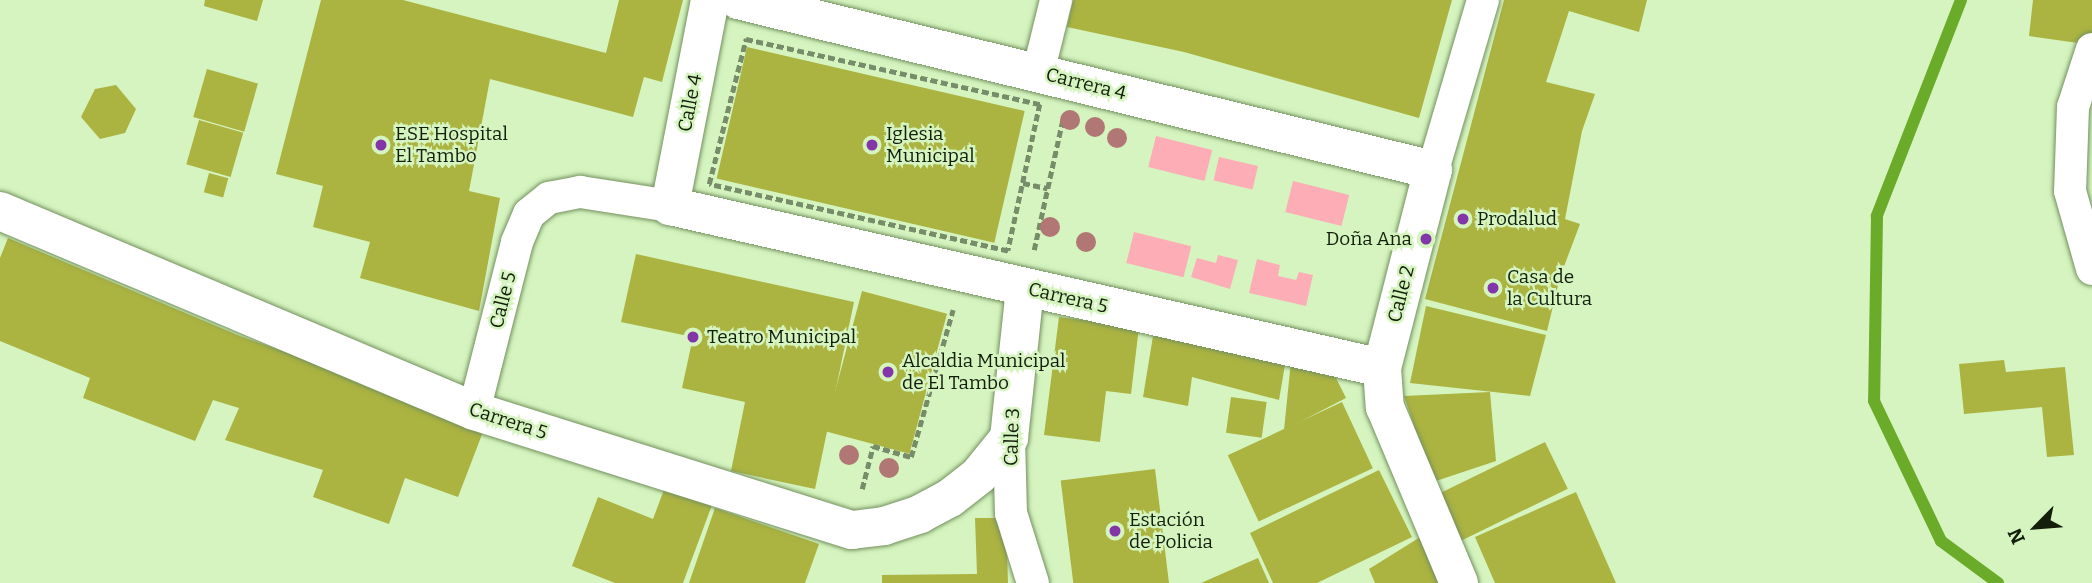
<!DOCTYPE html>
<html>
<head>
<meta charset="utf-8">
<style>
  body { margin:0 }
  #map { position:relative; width:2092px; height:583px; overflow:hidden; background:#d5f4bf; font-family:Bitter,serif }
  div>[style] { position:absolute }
  .green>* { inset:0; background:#fdadb5; transform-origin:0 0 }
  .stream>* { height:12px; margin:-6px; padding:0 6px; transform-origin:6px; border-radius:6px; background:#6bab2a }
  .building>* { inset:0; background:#abb341; transform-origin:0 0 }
  .path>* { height:4.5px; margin-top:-2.25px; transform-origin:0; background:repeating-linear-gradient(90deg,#778c68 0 7px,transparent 0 10.5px) }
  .roads { filter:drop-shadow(0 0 2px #73905f) drop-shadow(0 0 2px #73905f) }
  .minor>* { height:32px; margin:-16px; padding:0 16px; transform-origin:16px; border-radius:16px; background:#fff }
  .tertiary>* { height:38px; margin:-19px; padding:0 19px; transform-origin:19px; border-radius:19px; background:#fff }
  .secondary>* { height:38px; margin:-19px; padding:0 19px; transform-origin:19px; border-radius:19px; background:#fff }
  .trees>* { width:20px; height:20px; margin:-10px; border-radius:50%; background:#b07774 }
  .dots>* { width:19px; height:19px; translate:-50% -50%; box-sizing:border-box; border:4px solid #d5f4bf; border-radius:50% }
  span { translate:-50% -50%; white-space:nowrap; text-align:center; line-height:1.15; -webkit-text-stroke:5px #d5f4bf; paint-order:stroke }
  .street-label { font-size:19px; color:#131e0b }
  .poi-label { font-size:19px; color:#131e0b }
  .left { translate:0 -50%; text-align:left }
  .right { translate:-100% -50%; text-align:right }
  .north { position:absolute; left:2001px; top:492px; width:70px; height:70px; -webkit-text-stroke:5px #d5f4bf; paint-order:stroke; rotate:245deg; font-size:19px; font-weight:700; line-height:28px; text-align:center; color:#131e0b }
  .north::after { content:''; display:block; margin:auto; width:24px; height:32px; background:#131e0b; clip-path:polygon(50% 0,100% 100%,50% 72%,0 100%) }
</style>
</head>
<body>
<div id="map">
  <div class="green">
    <i style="left:1156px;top:136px;width:58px;height:32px;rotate:14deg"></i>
    <i style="left:1219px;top:157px;width:40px;height:24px;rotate:13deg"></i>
    <i style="left:1293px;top:181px;width:58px;height:32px;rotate:14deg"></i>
    <i style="left:1134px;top:232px;width:59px;height:32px;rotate:14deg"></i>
    <i style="clip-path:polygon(1218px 255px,1238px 260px,1230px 289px,1191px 277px,1197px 258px,1216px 263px)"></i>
    <i style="clip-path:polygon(1257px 259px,1280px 265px,1278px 276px,1296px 280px,1299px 272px,1313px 275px,1306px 306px,1249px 293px)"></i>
  </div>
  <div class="stream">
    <i style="left:1961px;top:0;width:232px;rotate:111.3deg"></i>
    <i style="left:1877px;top:216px;width:185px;rotate:90.9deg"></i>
    <i style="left:1874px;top:401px;width:155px;rotate:64.4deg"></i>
    <i style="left:1941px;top:541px;width:71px;rotate:36.4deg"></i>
  </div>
  <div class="building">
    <i style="clip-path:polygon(205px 0,263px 0,257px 21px,204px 6px)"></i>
    <i style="clip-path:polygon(321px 0,403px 0,606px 53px,619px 0,683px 0,662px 82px,644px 77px,633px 117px,490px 79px,469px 191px,500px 198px,479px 311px,360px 278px,370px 242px,313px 227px,323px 186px,276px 174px)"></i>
    <i style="clip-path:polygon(1073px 0,1452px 0,1419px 118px,1184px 52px,1067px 27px)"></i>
    <i style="clip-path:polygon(1504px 0,1647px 0,1639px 32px,1569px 11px,1546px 82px,1595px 94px,1582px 131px,1565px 219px,1580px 224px,1560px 277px,1547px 331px,1425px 299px)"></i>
    <i style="clip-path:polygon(2033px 0,2092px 0,2092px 45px,2029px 36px)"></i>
    <i style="left:747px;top:47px;width:285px;height:135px;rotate:13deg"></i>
    <i style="left:207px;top:69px;width:53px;height:50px;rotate:16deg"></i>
    <i style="clip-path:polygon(116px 85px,136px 109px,125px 133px,100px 139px,81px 117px,95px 89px)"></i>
    <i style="left:199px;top:120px;width:46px;height:46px;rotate:16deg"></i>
    <i style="left:209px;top:173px;width:20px;height:20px;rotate:15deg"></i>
    <i style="clip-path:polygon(8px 238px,240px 336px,486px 424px,458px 497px,405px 478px,389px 524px,313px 497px,323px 470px,225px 440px,239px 408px,213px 400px,195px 441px,83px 398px,90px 378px,0 341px,0 258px)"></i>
    <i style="clip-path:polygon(636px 254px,854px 302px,815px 489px,731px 471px,745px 402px,682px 388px,693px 337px,621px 322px)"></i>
    <i style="left:862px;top:291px;width:88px;height:145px;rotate:15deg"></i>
    <i style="clip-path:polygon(1426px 306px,1546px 335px,1530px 396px,1410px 383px)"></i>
    <i style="clip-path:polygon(1059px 317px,1139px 327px,1131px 394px,1106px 391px,1100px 442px,1044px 435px)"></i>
    <i style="clip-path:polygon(1154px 330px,1286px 359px,1279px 400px,1192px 377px,1188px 406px,1143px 397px)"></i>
    <i style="clip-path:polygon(2004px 360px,2006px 372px,2065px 367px,2074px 455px,2047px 457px,2042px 407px,1964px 414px,1959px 364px)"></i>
    <i style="clip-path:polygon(1291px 361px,1331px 368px,1346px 398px,1284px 430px)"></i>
    <i style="clip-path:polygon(1490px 392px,1496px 461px,1433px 482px,1404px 396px)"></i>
    <i style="left:1231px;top:397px;width:36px;height:36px;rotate:8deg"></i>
    <i style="left:1342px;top:402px;width:73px;height:126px;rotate:65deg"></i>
    <i style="left:1545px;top:442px;width:52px;height:129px;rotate:64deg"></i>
    <i style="left:1155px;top:469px;width:115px;height:95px;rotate:83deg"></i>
    <i style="clip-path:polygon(1379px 470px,1412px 537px,1317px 583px,1273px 583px,1250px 533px)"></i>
    <i style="clip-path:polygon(665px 487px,712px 505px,683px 583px,615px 583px,572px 566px,598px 497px,653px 519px)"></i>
    <i style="clip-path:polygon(1576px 492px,1616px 583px,1495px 583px,1475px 537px)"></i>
    <i style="clip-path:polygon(715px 508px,819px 544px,805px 583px,689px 583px)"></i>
    <i style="clip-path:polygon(975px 518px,1006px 518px,1008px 583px,882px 583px,882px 575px,977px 574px)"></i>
    <i style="clip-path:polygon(1422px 536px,1446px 583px,1375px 583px,1369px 569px)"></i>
    <i style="clip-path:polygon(1258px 558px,1269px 583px,1201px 583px)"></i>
  </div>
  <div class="path">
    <i style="left:746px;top:39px;width:301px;rotate:12.5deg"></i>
    <i style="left:1040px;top:104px;width:150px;rotate:102.3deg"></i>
    <i style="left:1008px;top:251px;width:306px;rotate:-167.4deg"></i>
    <i style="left:709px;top:184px;width:150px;rotate:-75.7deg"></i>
    <i style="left:1023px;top:183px;width:25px;rotate:12deg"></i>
    <i style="left:1034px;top:250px;width:135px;rotate:-77.6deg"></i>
    <i style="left:862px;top:489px;width:44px;rotate:-75.7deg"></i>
    <i style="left:873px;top:446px;width:40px;rotate:16deg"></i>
    <i style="left:911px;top:457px;width:153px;rotate:-74.1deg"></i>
  </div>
  <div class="roads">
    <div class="minor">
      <i style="left:2092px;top:49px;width:61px;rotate:108.1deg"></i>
      <i style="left:2073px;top:107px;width:84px;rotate:92deg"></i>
      <i style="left:2070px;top:191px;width:81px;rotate:74.2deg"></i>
      <i style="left:1038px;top:73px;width:75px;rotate:-76.1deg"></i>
      <i style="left:1433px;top:170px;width:177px;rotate:-73.6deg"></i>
      <i style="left:474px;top:411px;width:174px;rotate:-75.7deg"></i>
      <i style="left:517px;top:242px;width:30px;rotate:-67deg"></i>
      <i style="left:529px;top:214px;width:26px;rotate:-39deg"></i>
      <i style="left:549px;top:198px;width:32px;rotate:-11deg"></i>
      <i style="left:580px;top:192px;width:91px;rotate:8.8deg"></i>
      <i style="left:1009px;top:438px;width:75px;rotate:88.5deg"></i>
      <i style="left:1011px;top:513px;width:73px;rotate:72.6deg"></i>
    </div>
    <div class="tertiary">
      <i style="left:1382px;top:368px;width:39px;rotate:86deg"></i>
      <i style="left:1385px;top:407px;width:191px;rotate:67.2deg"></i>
    </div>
    <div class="secondary">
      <i style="left:710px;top:0;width:210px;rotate:101deg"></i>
      <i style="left:670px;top:206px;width:730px;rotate:12.82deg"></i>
      <i style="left:1382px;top:368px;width:204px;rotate:-75.6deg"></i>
      <i style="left:1433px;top:170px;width:715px;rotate:-166.26deg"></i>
      <i style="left:0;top:211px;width:514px;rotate:22.88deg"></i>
      <i style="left:474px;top:411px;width:396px;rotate:17.5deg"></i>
      <i style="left:852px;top:530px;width:32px;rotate:-7deg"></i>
      <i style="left:884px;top:526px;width:38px;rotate:-18deg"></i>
      <i style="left:920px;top:514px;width:34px;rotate:-28deg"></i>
      <i style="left:950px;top:498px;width:37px;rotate:-38deg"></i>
      <i style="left:979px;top:475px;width:48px;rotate:-51deg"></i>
      <i style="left:1009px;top:438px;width:151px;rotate:-83.9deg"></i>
    </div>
  </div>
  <div class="trees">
    <i style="left:1070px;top:120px"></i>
    <i style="left:1095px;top:127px"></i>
    <i style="left:1117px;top:138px"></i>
    <i style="left:1050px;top:227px"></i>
    <i style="left:1086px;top:242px"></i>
    <i style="left:849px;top:455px"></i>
    <i style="left:889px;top:468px"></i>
  </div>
  <div class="dots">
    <i style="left:381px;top:145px;background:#8336a7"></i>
    <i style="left:872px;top:145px;background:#8336a7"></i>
    <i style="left:1463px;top:219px;background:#8336a7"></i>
    <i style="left:1426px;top:239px;background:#8336a7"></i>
    <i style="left:1493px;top:288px;background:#8336a7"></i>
    <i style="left:693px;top:337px;background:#8336a7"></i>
    <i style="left:888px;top:372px;background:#8336a7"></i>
    <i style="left:1115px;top:531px;background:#8336a7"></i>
  </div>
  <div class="street-label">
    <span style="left:1086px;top:84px;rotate:14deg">Carrera 4</span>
    <span style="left:690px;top:103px;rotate:-79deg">Calle 4</span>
    <span style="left:1401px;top:294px;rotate:-76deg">Calle 2</span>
    <span style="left:1068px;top:298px;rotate:13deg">Carrera 5</span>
    <span style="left:503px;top:300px;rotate:-76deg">Calle 5</span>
    <span style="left:508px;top:421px;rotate:18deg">Carrera 5</span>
    <span style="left:1012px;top:437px;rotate:-88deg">Calle 3</span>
  </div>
  <div class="poi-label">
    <span class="left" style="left:395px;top:145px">ESE Hospital<br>El Tambo</span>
    <span class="left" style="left:886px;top:145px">Iglesia<br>Municipal</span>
    <span class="left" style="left:1477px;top:219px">Prodalud</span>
    <span class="right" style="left:1412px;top:239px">Doña Ana</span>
    <span class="left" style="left:1507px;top:288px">Casa de<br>la Cultura</span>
    <span class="left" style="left:707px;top:337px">Teatro Municipal</span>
    <span class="left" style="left:902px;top:372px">Alcaldia Municipal<br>de El Tambo</span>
    <span class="left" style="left:1129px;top:531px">Estación<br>de Policia</span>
  </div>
  <div class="north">N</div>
</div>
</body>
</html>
